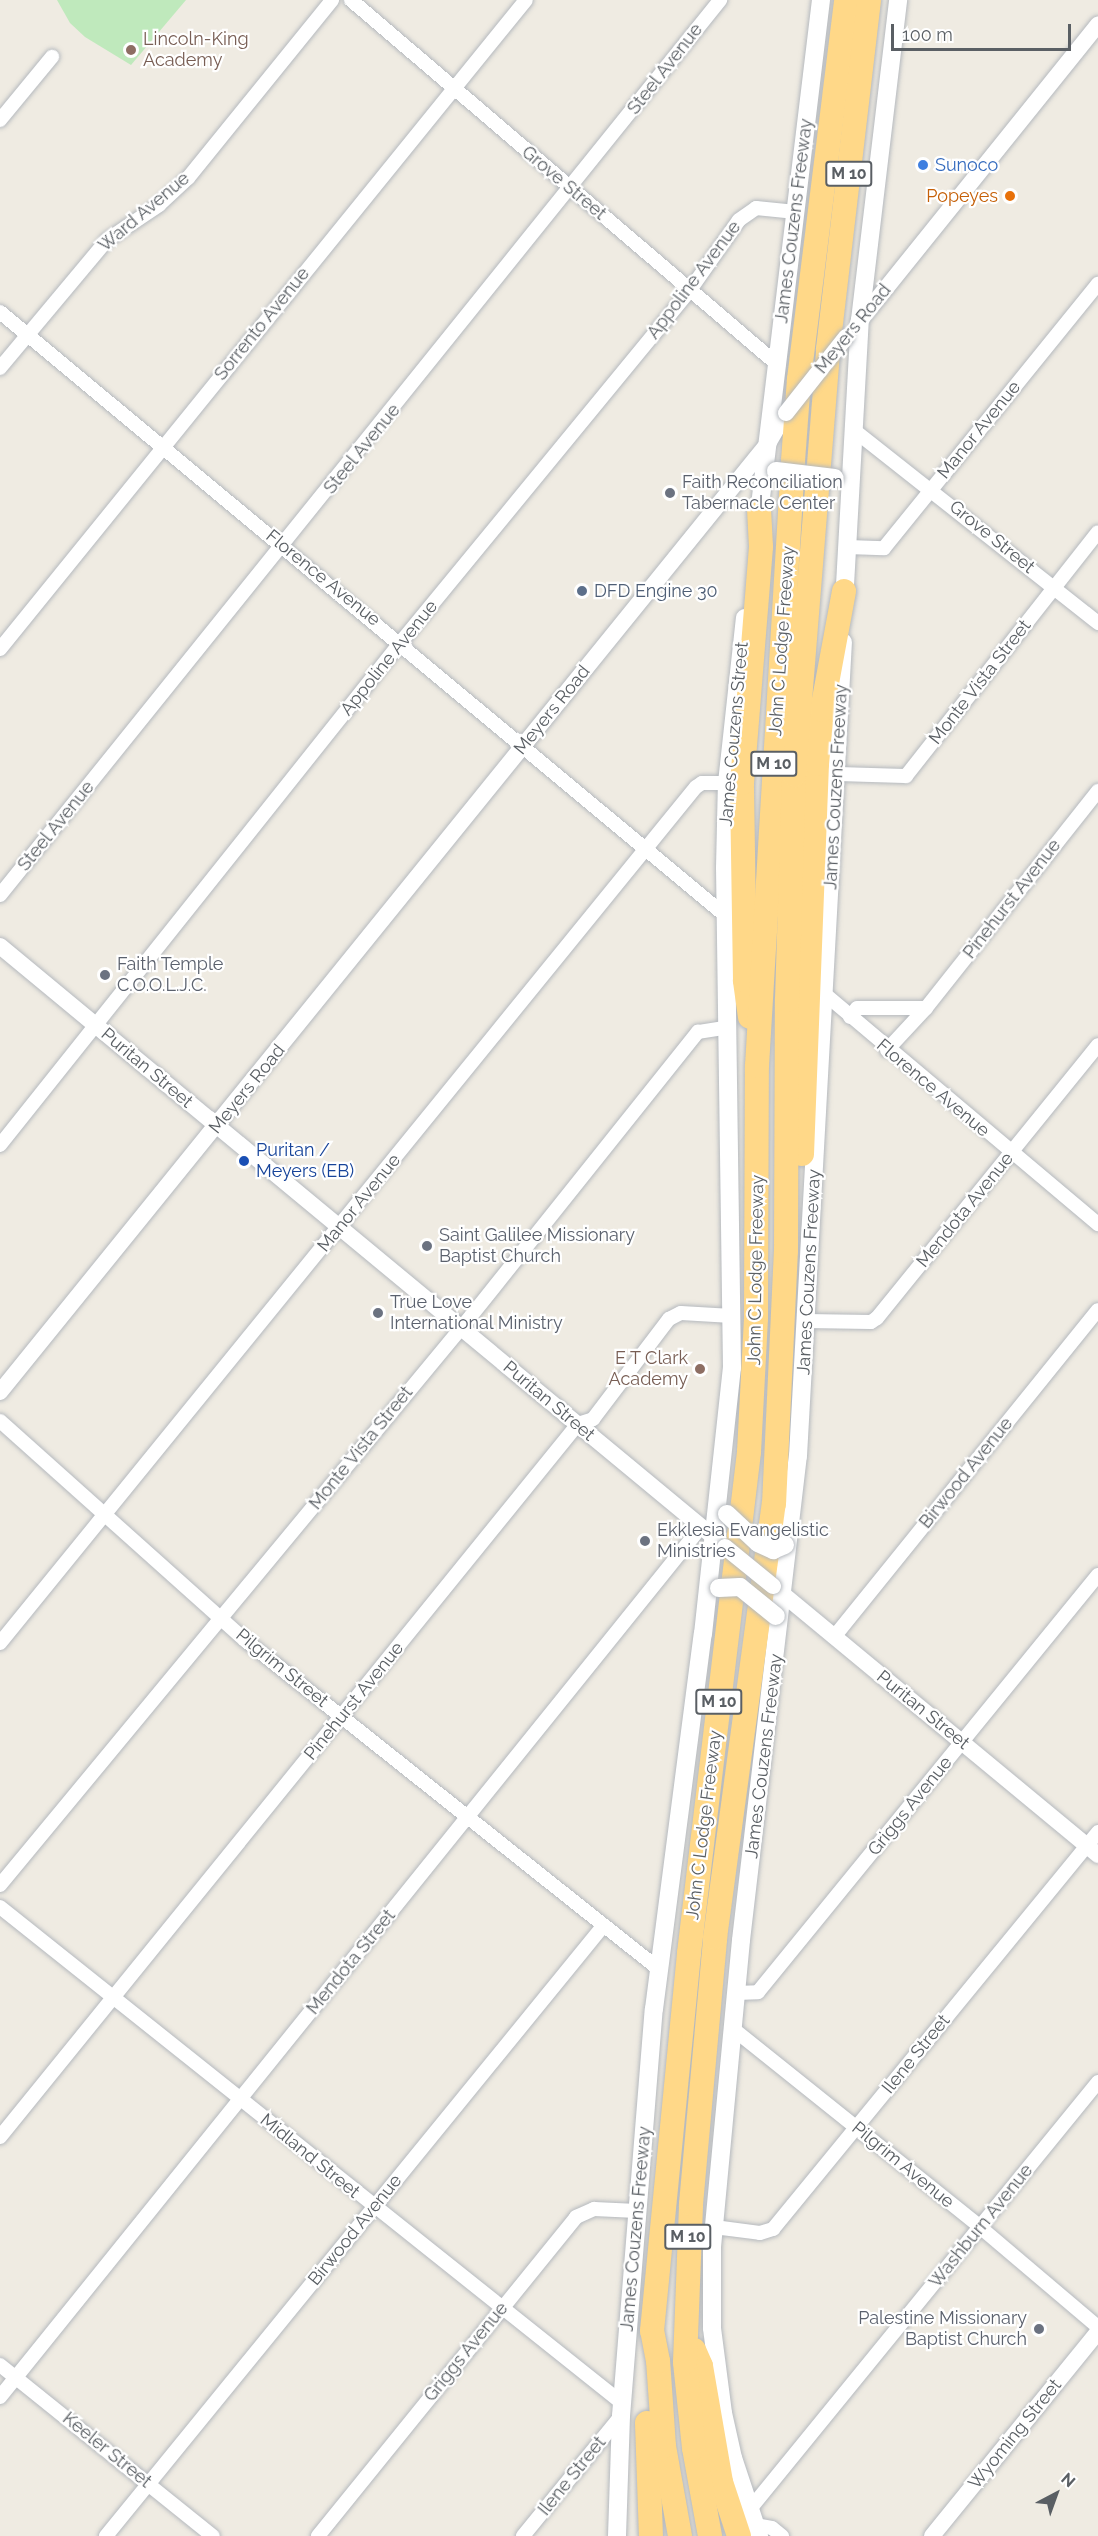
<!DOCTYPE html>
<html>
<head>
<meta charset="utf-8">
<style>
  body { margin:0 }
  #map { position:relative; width:1098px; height:2536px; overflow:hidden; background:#efebe2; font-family:Raleway,sans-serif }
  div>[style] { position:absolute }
  .green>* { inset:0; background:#bfe9bc }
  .roads { filter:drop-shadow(0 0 2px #b5b9be) drop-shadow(0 0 2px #b5b9be) }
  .minor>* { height:14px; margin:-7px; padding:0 7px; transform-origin:7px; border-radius:7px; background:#fff }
  .tertiary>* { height:16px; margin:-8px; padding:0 8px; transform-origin:8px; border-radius:8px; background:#fff }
  .secondary>* { height:18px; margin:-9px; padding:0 9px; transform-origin:9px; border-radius:9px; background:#fff }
  .motorway>* { height:24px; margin:-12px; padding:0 12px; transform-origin:12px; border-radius:12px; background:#ffd888 }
  .bridges { filter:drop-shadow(0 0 2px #b5b9be) drop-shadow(0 0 2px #b5b9be) }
  .tertiary-bridge>* { height:16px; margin:-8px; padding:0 8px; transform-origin:8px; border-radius:8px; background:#fff }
  .secondary-bridge>* { height:18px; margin:-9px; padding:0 9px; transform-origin:9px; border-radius:9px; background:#fff }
  .dots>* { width:16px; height:16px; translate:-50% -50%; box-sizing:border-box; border:3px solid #fff; border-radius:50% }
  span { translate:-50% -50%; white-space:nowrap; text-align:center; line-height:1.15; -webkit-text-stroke:4.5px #fff; paint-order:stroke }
  .shield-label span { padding:2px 4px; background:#fff; border:2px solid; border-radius:4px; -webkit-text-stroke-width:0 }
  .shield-label { font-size:16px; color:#5a5f64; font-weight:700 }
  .education-label { font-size:18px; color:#785e54 }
  .left { translate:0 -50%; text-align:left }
  .right { translate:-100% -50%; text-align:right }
  .street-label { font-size:18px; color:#5a5f64 }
  .shop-label { font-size:18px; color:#366cbe }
  .food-label { font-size:18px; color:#c56008 }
  .worship-label { font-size:18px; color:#5b616d }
  .service-label { font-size:18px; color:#4e5e75 }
  .transit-label { font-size:18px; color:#164399 }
  .north { position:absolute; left:1026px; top:2464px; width:60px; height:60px; -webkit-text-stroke:4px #fff; paint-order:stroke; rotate:41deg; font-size:16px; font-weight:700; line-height:24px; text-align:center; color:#5a5f64 }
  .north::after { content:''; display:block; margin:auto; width:21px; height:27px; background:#5a5f64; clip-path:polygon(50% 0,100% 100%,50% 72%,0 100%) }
  .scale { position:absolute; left:891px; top:24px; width:180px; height:27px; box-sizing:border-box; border:3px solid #5a5f64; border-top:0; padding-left:8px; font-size:18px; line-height:21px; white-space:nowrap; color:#5a5f64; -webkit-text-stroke:4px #fff; paint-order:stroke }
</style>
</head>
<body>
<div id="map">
  <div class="green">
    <i style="clip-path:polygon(57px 0,186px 0,131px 65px,85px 37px,70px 23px)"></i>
  </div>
  <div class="roads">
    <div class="minor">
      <i style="left:351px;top:0;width:562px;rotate:40.52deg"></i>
      <i style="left:0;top:120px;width:82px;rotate:-50.5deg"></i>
      <i style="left:0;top:312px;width:944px;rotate:39.76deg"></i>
      <i style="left:0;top:368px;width:167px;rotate:-50.1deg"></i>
      <i style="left:107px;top:240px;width:63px;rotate:-33.9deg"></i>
      <i style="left:159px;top:205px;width:40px;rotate:-43deg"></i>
      <i style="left:188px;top:178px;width:229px;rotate:-51deg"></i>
      <i style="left:855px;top:431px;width:310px;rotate:38.3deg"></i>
      <i style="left:847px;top:547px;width:37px;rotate:2deg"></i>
      <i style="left:884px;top:548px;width:340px;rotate:-51deg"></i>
      <i style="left:0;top:649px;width:835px;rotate:-50.98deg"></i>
      <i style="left:837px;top:774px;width:69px;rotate:1.7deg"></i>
      <i style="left:906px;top:776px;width:310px;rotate:-51.8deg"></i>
      <i style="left:0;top:895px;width:1149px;rotate:-51.18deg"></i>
      <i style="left:826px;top:995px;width:356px;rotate:40.1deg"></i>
      <i style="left:850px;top:1017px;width:11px;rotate:-52deg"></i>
      <i style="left:857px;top:1008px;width:69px"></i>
      <i style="left:887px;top:1050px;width:57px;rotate:-47.1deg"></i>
      <i style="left:926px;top:1008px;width:277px;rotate:-51.6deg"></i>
      <i style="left:0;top:1145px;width:643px;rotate:-51.44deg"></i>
      <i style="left:401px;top:642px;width:455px;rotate:-50.6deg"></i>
      <i style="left:690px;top:290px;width:85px;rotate:-55deg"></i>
      <i style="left:739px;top:220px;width:21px;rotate:-35deg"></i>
      <i style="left:756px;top:208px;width:40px;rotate:5.7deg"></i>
      <i style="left:806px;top:1321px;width:65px;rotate:0.9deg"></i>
      <i style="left:871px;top:1322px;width:7px;rotate:-34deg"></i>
      <i style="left:877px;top:1318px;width:351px;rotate:-51deg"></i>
      <i style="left:0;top:1421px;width:329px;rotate:41.8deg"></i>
      <i style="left:245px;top:1640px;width:530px;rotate:38.49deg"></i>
      <i style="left:834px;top:1637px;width:420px;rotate:-51.1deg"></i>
      <i style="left:0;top:1643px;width:1103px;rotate:-50.89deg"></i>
      <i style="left:696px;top:787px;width:7px;rotate:-34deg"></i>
      <i style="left:702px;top:783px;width:25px"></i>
      <i style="left:0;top:1885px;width:739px;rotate:-50.38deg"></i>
      <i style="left:471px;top:1316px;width:364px;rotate:-51.4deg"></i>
      <i style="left:698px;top:1032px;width:31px;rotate:-9deg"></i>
      <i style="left:0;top:1907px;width:796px;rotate:38.57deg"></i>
      <i style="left:735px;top:1993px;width:23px;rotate:-2deg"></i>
      <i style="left:758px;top:1992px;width:538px;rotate:-50.81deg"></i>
      <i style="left:732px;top:2028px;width:318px;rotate:38.7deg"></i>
      <i style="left:980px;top:2227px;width:155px;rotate:40.3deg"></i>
      <i style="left:0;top:2137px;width:918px;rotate:-50.97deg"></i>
      <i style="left:578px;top:1424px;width:16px;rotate:-18deg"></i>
      <i style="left:593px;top:1419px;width:126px;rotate:-52.8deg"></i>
      <i style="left:669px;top:1319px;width:13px;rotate:-27deg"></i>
      <i style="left:681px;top:1313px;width:51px;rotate:3.4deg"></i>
      <i style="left:714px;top:2227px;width:46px;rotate:7.4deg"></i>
      <i style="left:760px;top:2233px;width:14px;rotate:-17deg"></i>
      <i style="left:773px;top:2229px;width:513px;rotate:-50.69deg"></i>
      <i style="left:0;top:2365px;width:273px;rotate:38.8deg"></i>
      <i style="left:0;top:2397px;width:1117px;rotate:-51.14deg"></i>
      <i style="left:750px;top:2509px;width:551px;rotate:-50.82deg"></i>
      <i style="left:755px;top:2525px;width:17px;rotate:10deg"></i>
      <i style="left:772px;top:2528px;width:13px;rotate:39deg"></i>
      <i style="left:106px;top:2536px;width:788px;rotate:-50.82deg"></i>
      <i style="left:318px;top:2536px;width:410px;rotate:-51deg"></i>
      <i style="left:576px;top:2217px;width:20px;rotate:-24deg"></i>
      <i style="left:594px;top:2209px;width:43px;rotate:2.7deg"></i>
      <i style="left:523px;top:2536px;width:155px;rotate:-50.8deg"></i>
    </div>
    <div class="tertiary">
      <i style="left:858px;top:323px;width:383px;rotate:-51.2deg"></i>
      <i style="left:0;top:946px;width:937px;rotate:39.63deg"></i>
      <i style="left:0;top:1392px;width:1222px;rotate:-51.01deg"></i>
      <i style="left:769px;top:442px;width:34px;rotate:-60deg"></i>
      <i style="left:773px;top:1586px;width:422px;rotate:39.6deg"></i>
      <i style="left:932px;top:2536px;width:263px;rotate:-50.9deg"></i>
    </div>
    <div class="secondary">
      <i style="left:758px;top:522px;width:526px;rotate:-83.12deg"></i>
      <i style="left:844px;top:603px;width:283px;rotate:-86.8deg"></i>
      <i style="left:860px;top:320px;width:322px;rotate:-83.2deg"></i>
      <i style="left:617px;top:2536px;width:120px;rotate:-88.1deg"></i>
      <i style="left:621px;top:2416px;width:408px;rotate:-85.4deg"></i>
      <i style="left:654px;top:2009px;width:378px;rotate:-82.6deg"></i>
      <i style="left:703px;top:1634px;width:268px;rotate:-83.8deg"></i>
      <i style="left:732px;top:1368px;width:500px;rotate:-90.8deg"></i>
      <i style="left:725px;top:868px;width:85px;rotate:-88.7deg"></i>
      <i style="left:727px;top:783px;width:166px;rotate:-83.8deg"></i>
      <i style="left:759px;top:2536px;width:82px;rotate:-108.4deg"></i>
      <i style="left:733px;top:2458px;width:46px;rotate:-102.5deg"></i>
      <i style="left:723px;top:2413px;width:86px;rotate:-97.4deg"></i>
      <i style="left:712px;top:2328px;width:81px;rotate:-90deg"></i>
      <i style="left:712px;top:2247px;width:308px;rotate:-84.6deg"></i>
      <i style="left:741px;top:1940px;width:487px;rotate:-83.3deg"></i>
      <i style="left:798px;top:1456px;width:815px;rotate:-86.84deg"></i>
    </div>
    <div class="motorway">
      <i style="left:750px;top:1017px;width:37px;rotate:-98deg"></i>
      <i style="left:745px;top:980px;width:197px;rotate:-90.9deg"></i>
      <i style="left:742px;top:783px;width:237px;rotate:-85.4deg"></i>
      <i style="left:761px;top:547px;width:37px;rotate:-93deg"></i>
      <i style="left:802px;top:1154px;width:390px;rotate:-87.8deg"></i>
      <i style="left:817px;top:764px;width:54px;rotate:-84.7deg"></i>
      <i style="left:822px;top:710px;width:121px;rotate:-79.5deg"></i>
      <i style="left:694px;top:2350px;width:17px;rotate:66deg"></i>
      <i style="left:701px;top:2366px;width:118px;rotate:80.2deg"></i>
      <i style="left:721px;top:2482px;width:57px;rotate:71.6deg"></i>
      <i style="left:647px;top:2423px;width:113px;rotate:88deg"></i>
      <i style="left:680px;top:2536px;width:91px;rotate:-100.1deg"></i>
      <i style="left:664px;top:2446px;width:85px;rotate:-94deg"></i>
      <i style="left:658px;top:2361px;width:31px;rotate:-101deg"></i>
      <i style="left:652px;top:2331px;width:380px;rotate:-84.4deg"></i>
      <i style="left:689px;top:1953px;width:505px;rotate:-83.17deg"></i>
      <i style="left:749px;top:1452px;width:134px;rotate:-87deg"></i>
      <i style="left:756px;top:1318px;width:252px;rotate:-89.8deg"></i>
      <i style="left:757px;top:1066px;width:606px;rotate:-86.59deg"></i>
      <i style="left:793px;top:461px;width:82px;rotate:-85.8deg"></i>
      <i style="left:799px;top:379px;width:382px;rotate:-82.9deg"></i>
      <i style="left:710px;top:2536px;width:89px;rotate:-100.3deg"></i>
      <i style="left:694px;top:2448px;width:86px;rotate:-96deg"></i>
      <i style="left:685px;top:2362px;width:158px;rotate:-87.8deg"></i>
      <i style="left:691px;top:2204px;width:267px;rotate:-84.8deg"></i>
      <i style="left:715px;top:1938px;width:438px;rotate:-82.3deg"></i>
      <i style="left:774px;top:1504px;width:253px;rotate:-87.3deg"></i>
      <i style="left:786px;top:1251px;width:251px;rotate:-89.8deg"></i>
      <i style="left:787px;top:1000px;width:225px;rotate:-88.2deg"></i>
      <i style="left:794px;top:775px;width:427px;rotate:-85.4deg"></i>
      <i style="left:828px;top:349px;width:351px;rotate:-83.3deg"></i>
    </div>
  </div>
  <div class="bridges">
    <div class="tertiary-bridge">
      <i style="left:786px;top:413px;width:97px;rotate:-51.7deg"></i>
      <i style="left:725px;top:1547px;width:62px;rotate:39.1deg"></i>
    </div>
    <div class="secondary-bridge">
      <i style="left:776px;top:471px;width:59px;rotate:6.8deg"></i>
      <i style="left:727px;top:1514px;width:42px;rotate:43.1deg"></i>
      <i style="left:758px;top:1543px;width:17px;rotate:25deg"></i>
      <i style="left:773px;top:1550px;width:13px;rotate:-23deg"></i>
      <i style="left:719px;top:1588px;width:21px;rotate:-3deg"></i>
      <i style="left:740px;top:1587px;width:46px;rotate:38.9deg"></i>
    </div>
  </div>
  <div class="dots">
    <i style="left:131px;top:50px;background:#8d6e63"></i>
    <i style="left:923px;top:165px;background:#3f7fe0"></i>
    <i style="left:1010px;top:196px;background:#e8710a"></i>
    <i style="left:670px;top:493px;background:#6b7280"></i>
    <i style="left:582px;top:591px;background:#5c6f8a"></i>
    <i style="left:105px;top:975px;background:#6b7280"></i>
    <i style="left:244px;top:1161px;background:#1a4fb4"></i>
    <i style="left:427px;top:1246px;background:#6b7280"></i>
    <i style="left:378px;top:1313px;background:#6b7280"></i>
    <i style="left:700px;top:1369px;background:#8d6e63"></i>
    <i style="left:645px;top:1541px;background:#6b7280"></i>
    <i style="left:1039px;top:2329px;background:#6b7280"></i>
  </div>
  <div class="shield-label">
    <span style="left:849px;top:174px">M 10</span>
    <span style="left:774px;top:764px">M 10</span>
    <span style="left:719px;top:1702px">M 10</span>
    <span style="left:688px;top:2237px">M 10</span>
  </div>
  <div class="education-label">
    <span class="left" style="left:143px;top:50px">Lincoln-King<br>Academy</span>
    <span class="right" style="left:688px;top:1369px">E T Clark<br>Academy</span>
  </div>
  <div class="street-label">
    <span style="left:665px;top:69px;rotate:-52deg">Steel Avenue</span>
    <span style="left:564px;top:183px;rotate:40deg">Grove Street</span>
    <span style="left:144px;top:212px;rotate:-40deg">Ward Avenue</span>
    <span style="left:794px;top:221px;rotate:-83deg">James Couzens Freeway</span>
    <span style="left:694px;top:280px;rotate:-53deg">Appoline Avenue</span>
    <span style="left:262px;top:324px;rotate:-51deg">Sorrento Avenue</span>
    <span style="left:853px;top:329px;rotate:-51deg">Meyers Road</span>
    <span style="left:979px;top:430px;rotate:-51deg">Manor Avenue</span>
    <span style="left:362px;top:449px;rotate:-51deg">Steel Avenue</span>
    <span style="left:992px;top:537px;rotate:39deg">Grove Street</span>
    <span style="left:323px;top:578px;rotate:39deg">Florence Avenue</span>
    <span style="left:782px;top:641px;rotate:-86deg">John C Lodge Freeway</span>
    <span style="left:389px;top:658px;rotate:-51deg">Appoline Avenue</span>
    <span style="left:980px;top:682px;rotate:-52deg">Monte Vista Street</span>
    <span style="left:552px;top:710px;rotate:-51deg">Meyers Road</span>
    <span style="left:734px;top:734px;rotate:-85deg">James Couzens Street</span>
    <span style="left:836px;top:787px;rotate:-87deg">James Couzens Freeway</span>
    <span style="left:56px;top:826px;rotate:-51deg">Steel Avenue</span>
    <span style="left:1012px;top:899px;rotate:-52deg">Pinehurst Avenue</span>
    <span style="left:147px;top:1068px;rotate:40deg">Puritan Street</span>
    <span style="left:933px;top:1088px;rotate:40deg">Florence Avenue</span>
    <span style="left:247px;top:1089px;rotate:-51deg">Meyers Road</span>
    <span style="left:359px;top:1203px;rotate:-51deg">Manor Avenue</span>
    <span style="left:965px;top:1210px;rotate:-51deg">Mendota Avenue</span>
    <span style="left:756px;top:1270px;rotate:-89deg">John C Lodge Freeway</span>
    <span style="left:809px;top:1272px;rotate:-87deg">James Couzens Freeway</span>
    <span style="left:549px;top:1401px;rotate:40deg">Puritan Street</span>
    <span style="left:361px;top:1448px;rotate:-51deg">Monte Vista Street</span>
    <span style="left:966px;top:1473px;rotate:-51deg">Birwood Avenue</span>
    <span style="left:282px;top:1668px;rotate:39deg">Pilgrim Street</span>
    <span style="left:354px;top:1701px;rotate:-51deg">Pinehurst Avenue</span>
    <span style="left:923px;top:1710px;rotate:39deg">Puritan Street</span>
    <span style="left:764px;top:1756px;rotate:-83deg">James Couzens Freeway</span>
    <span style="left:910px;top:1806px;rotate:-51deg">Griggs Avenue</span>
    <span style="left:704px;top:1825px;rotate:-83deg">John C Lodge Freeway</span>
    <span style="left:351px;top:1962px;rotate:-51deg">Mendota Street</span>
    <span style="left:916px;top:2054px;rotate:-51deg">Ilene Street</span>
    <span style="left:310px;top:2156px;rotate:39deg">Midland Street</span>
    <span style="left:903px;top:2165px;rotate:39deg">Pilgrim Avenue</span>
    <span style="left:981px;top:2226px;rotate:-51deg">Washburn Avenue</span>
    <span style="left:636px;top:2229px;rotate:-85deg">James Couzens Freeway</span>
    <span style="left:355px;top:2230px;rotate:-51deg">Birwood Avenue</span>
    <span style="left:466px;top:2352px;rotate:-51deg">Griggs Avenue</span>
    <span style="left:1015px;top:2434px;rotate:-51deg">Wyoming Street</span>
    <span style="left:107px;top:2450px;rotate:39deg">Keeler Street</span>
    <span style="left:572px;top:2476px;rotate:-51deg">Ilene Street</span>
  </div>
  <div class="shop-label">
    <span class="left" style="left:935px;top:165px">Sunoco</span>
  </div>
  <div class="food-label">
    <span class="right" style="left:998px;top:196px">Popeyes</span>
  </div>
  <div class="worship-label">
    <span class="left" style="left:682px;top:493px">Faith Reconciliation<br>Tabernacle Center</span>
    <span class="left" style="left:117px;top:975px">Faith Temple<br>C.O.O.L.J.C.</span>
    <span class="left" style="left:439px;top:1246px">Saint Galilee Missionary<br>Baptist Church</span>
    <span class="left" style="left:390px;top:1313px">True Love<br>International Ministry</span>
    <span class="left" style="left:657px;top:1541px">Ekklesia Evangelistic<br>Ministries</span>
    <span class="right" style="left:1027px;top:2329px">Palestine Missionary<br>Baptist Church</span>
  </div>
  <div class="service-label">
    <span class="left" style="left:594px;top:591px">DFD Engine 30</span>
  </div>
  <div class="transit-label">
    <span class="left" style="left:256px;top:1161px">Puritan /<br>Meyers (EB)</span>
  </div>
  <div class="north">N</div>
  <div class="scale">100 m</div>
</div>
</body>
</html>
